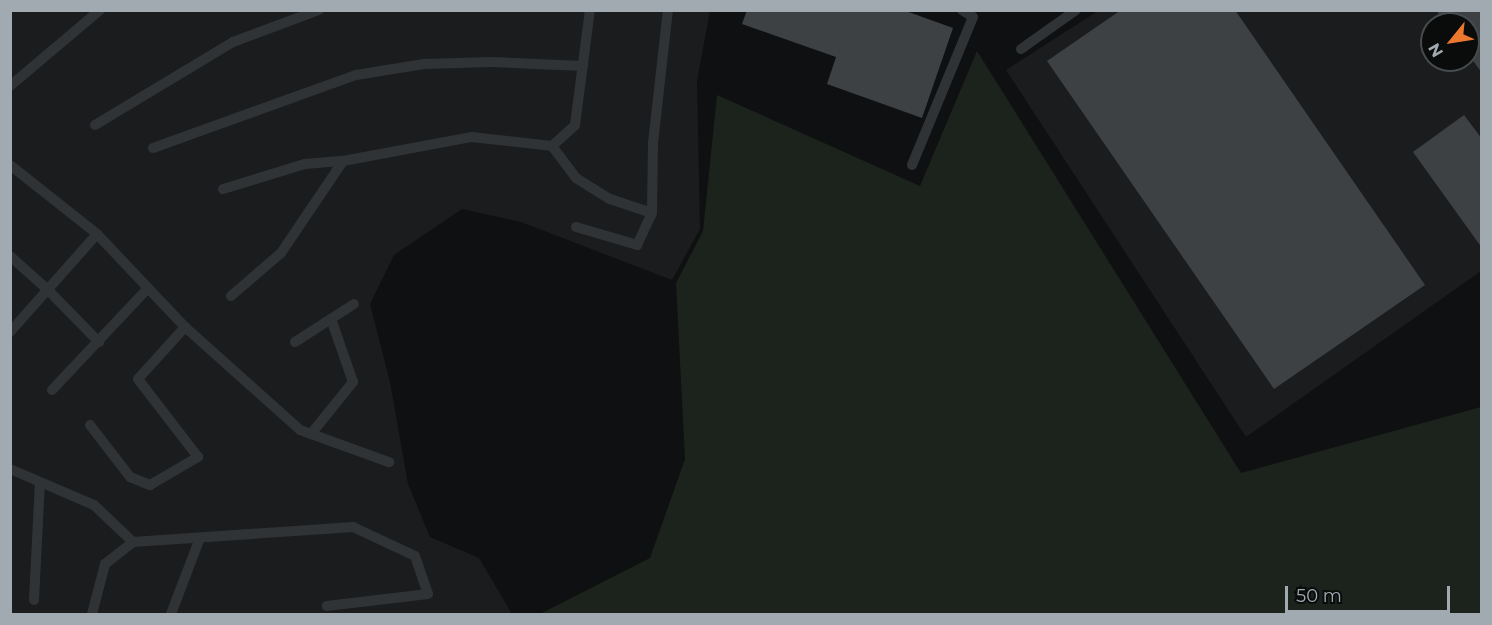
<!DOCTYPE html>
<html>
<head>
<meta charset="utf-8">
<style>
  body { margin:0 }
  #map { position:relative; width:1492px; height:625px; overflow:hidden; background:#0f1011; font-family:Montserrat,sans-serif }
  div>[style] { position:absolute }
  .built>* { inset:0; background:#1b1c1d }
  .green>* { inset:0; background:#1c231c }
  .building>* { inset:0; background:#3e4144 }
  .lane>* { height:10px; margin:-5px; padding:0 5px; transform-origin:5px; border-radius:5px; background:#303335 }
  span { translate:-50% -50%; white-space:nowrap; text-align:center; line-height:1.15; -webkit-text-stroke:4.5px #0a0b0b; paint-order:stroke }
  .frame { position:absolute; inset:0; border:12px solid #a1aab1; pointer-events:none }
  .north { position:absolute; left:1420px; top:12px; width:60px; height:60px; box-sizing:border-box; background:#0a0b0b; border:2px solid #464b4d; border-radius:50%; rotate:240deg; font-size:16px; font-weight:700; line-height:24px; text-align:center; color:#a1aab1 }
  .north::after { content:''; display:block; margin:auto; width:21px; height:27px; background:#eb782d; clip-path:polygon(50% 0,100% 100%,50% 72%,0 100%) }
  .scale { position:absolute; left:1285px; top:586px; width:165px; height:27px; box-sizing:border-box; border:3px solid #a1aab1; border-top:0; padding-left:8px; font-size:18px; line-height:21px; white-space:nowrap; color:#a1aab1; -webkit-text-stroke:4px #0a0b0b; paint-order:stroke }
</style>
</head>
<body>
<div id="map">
  <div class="built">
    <i style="clip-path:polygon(10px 11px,710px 11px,697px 81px,700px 229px,672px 280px,521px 222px,462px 209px,394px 255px,370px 304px,390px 382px,408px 484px,430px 537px,479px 558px,512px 614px,11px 614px)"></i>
    <i style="clip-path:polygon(evenodd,1098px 11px,1481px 11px,1481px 271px,1246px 437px,1006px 70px,1098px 11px,1432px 24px,1468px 24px,1468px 60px,1432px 60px,1432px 24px)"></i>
  </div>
  <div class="green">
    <i style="clip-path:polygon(977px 51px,1241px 473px,1481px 407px,1481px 614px,540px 614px,650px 558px,685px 459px,676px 283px,703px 231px,717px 95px,920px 186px)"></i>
  </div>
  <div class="building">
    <i style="clip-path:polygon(747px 10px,903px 10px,953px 28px,922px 118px,827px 84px,836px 57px,742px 24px)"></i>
    <i style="clip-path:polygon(1121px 10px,1235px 10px,1425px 285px,1274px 389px,1047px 61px)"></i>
    <i style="clip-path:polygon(1436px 10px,1482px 10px,1482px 73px,1468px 54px,1468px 24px,1446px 24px)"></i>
    <i style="clip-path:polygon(1464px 115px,1482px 139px,1482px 248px,1413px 152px)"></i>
  </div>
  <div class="lane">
    <i style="left:1021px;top:49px;width:67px;rotate:-35.3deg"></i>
    <i style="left:10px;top:86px;width:118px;rotate:-40.2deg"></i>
    <i style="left:95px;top:125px;width:161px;rotate:-31deg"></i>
    <i style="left:233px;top:42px;width:92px;rotate:-20.4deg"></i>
    <i style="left:552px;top:146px;width:31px;rotate:-42deg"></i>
    <i style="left:575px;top:125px;width:116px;rotate:-82.6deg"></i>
    <i style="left:153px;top:148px;width:216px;rotate:-19.8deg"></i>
    <i style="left:356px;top:75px;width:69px;rotate:-9.2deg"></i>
    <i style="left:424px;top:64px;width:67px;rotate:-1.7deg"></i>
    <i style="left:491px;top:62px;width:92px;rotate:2.5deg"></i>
    <i style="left:10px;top:165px;width:111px;rotate:38.4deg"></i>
    <i style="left:97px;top:234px;width:128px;rotate:46.6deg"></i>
    <i style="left:185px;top:327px;width:154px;rotate:41.8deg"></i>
    <i style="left:300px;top:430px;width:95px;rotate:19.8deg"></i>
    <i style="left:912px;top:165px;width:160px;rotate:-67.6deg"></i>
    <i style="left:973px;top:17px;width:13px;rotate:-148deg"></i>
    <i style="left:223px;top:189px;width:86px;rotate:-17deg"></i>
    <i style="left:305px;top:164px;width:38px;rotate:-5deg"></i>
    <i style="left:343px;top:161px;width:130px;rotate:-10.6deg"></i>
    <i style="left:471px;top:137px;width:81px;rotate:6.3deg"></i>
    <i style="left:552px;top:146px;width:40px;rotate:53deg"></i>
    <i style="left:576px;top:178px;width:40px;rotate:32deg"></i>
    <i style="left:610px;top:199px;width:44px;rotate:18.4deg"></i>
    <i style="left:652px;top:213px;width:70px;rotate:-89.2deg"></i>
    <i style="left:653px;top:143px;width:134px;rotate:-83.6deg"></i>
    <i style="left:576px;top:227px;width:64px;rotate:16.4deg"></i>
    <i style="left:637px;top:245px;width:35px;rotate:-65deg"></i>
    <i style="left:10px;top:256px;width:51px;rotate:41.8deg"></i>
    <i style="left:48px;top:290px;width:73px;rotate:45.6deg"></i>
    <i style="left:231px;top:296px;width:66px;rotate:-40.7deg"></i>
    <i style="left:281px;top:253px;width:111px;rotate:-56deg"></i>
    <i style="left:10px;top:332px;width:131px;rotate:-48.4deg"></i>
    <i style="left:295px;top:342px;width:70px;rotate:-32.8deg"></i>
    <i style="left:52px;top:390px;width:140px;rotate:-46.7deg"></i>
    <i style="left:90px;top:425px;width:66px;rotate:52.4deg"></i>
    <i style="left:130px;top:477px;width:22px;rotate:22deg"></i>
    <i style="left:150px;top:485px;width:56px;rotate:-30.3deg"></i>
    <i style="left:198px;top:457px;width:98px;rotate:-127.6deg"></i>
    <i style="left:138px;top:379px;width:70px;rotate:-47.9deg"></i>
    <i style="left:311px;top:434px;width:67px;rotate:-51.1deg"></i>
    <i style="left:353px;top:382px;width:67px;rotate:-109.2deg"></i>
    <i style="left:10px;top:469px;width:91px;rotate:23.2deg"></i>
    <i style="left:94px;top:505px;width:54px;rotate:43.5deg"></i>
    <i style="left:133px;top:542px;width:221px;rotate:-3.9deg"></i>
    <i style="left:353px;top:527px;width:68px;rotate:25.1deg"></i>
    <i style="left:415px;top:556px;width:40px;rotate:71.1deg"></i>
    <i style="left:428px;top:594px;width:102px;rotate:173.2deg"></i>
    <i style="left:34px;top:600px;width:118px;rotate:-87.1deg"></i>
    <i style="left:92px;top:614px;width:52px;rotate:-75.4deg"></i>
    <i style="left:105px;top:564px;width:36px;rotate:-38deg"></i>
    <i style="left:171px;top:614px;width:81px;rotate:-69.1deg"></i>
  </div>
  <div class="frame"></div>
  <div class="north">N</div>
  <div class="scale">50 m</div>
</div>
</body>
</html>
